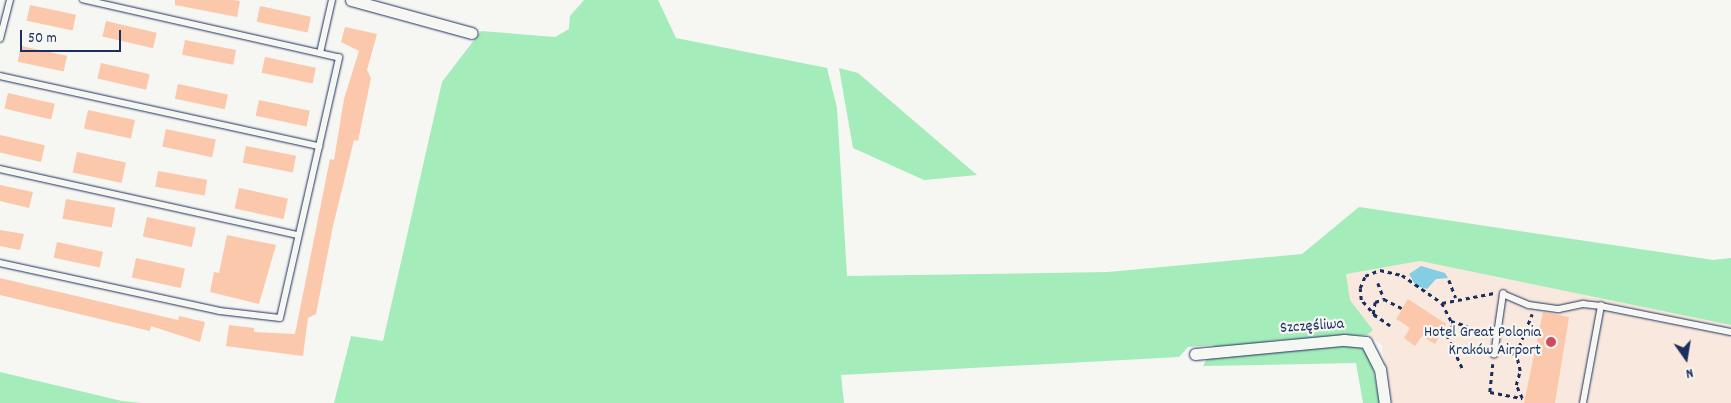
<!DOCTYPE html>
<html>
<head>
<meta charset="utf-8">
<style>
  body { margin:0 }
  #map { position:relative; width:1731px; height:403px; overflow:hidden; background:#f6f6f2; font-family:Dekko,sans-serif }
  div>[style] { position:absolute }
  .built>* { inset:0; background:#f8e8dd }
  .green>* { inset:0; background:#a4ecba }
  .water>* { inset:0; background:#83cee3 }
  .building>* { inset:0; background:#fbc8ab; transform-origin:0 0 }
  .path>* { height:2.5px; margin-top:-1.25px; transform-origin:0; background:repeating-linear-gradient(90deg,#1b2f5e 0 4px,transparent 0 8px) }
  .roads { filter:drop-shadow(0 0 1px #1b2f5e) drop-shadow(0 0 1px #1b2f5e) }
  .service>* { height:5.5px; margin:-2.75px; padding:0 2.75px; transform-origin:2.75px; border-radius:2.75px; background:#f6f6f2 }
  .minor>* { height:11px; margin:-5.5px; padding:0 5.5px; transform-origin:5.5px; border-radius:5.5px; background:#f6f6f2 }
  .dots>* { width:14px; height:14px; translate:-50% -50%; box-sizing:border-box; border:2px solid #f6f6f2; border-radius:50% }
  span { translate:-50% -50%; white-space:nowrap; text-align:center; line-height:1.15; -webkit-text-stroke:4.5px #f6f6f2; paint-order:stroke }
  .street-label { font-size:16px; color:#1b2f5e }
  .poi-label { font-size:16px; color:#1b2f5e }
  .right { translate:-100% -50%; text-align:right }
  .north { position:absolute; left:1661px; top:333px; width:50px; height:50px; -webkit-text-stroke:4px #f6f6f2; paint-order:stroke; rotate:167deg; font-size:14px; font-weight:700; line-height:20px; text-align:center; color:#1b2f5e }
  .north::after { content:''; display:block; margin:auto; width:18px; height:22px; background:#1b2f5e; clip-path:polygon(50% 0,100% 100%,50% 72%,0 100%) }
  .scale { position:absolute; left:20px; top:30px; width:101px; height:22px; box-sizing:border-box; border:2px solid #1b2f5e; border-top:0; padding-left:6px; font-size:15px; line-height:18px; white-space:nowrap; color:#1b2f5e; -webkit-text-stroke:4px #f6f6f2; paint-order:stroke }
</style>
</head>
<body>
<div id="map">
  <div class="built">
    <i style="clip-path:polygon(1420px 261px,1731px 325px,1731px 403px,1392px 403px,1381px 344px,1367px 335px,1373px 330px,1350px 300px,1345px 274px)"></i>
  </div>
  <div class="green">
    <i style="clip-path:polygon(584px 0,658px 0,676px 38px,827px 68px,837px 108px,847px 276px,1108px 272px,1302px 254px,1359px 207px,1713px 260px,1731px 258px,1731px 325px,1420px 261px,1346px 274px,1350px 300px,1373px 330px,1367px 335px,1267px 341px,1354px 344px,1370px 354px,1380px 403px,1363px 403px,1356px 363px,1203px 366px,1214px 345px,1188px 347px,1179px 357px,841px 375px,844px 403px,334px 403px,351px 336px,383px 341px,442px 82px,481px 31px,555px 37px,569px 29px,570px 16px)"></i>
    <i style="clip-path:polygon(839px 68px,858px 73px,977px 175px,924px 180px,853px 148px)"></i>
    <i style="clip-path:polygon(0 372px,122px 401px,142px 403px,0 403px)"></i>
  </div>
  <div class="water">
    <i style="clip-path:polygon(1421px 266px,1445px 273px,1448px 278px,1436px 279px,1427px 289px,1416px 286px,1409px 274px)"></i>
  </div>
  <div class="building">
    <i style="clip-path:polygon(175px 0,233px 0,240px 1px,237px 17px,175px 5px)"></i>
    <i style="left:30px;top:5px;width:47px;height:16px;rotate:12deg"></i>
    <i style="left:260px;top:6px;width:52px;height:16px;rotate:12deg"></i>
    <i style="left:106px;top:21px;width:52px;height:16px;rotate:13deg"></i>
    <i style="clip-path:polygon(345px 27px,377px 34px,367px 70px,371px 78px,358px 141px,354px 140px,333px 226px,316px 314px,308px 318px,303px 356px,226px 346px,229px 325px,254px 328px,254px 332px,295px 334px,330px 159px,334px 160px,344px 99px,359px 51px,341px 42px)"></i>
    <i style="left:185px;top:40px;width:52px;height:15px;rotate:11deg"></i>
    <i style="left:21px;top:46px;width:47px;height:16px;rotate:12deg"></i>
    <i style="left:265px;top:57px;width:52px;height:16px;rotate:12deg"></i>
    <i style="left:101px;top:63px;width:50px;height:16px;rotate:13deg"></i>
    <i style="left:178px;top:84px;width:51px;height:15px;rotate:12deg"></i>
    <i style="left:8px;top:93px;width:48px;height:16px;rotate:13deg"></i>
    <i style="left:259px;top:100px;width:52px;height:16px;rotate:12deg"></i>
    <i style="left:88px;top:110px;width:48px;height:19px;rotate:12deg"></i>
    <i style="left:166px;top:129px;width:51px;height:18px;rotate:12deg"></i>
    <i style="left:0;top:135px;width:46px;height:17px;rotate:13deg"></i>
    <i style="left:246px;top:146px;width:51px;height:17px;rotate:11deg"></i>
    <i style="left:77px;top:152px;width:50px;height:21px;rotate:12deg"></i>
    <i style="left:158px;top:171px;width:50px;height:16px;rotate:10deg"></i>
    <i style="clip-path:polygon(0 185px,33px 192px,29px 208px,0 201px)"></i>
    <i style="left:239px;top:188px;width:50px;height:21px;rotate:12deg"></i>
    <i style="left:66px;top:199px;width:50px;height:20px;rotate:10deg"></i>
    <i style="left:147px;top:217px;width:50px;height:20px;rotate:12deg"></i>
    <i style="clip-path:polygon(0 230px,24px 234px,20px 250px,0 246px)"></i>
    <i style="clip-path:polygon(227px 235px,276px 245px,259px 304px,210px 292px,214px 272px,219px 273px)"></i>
    <i style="left:57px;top:242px;width:47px;height:16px;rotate:12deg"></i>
    <i style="left:136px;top:258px;width:50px;height:20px;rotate:12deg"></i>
    <i style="clip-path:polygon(0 278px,178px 320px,179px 316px,205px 322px,200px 342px,151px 326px,150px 331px,0 295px)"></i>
    <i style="clip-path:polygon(1408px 299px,1446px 324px,1435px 344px,1422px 336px,1415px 346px,1404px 338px,1410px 328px,1396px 319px)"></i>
    <i style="clip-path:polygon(1543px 312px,1569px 317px,1555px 403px,1524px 403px)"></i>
  </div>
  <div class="path">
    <i style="left:1449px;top:280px;width:19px;rotate:69deg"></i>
    <i style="left:1378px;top:283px;width:17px;rotate:69deg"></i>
    <i style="left:1442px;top:303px;width:20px;rotate:63deg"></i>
    <i style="left:1451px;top:321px;width:17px;rotate:17deg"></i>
    <i style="left:1376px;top:317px;width:23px;rotate:-131deg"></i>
    <i style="left:1361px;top:300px;width:12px;rotate:-95deg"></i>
    <i style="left:1360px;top:288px;width:13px;rotate:-67deg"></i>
    <i style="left:1365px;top:276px;width:16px;rotate:-22deg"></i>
    <i style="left:1380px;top:270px;width:23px;rotate:13deg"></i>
    <i style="left:1402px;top:275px;width:49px;rotate:35deg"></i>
    <i style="left:1442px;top:303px;width:53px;rotate:-10.9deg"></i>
    <i style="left:1454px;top:324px;width:13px;rotate:122deg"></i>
    <i style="left:1447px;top:335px;width:38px;rotate:65deg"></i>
    <i style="left:1390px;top:326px;width:21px;rotate:-145deg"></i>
    <i style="left:1373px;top:314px;width:12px;rotate:-81deg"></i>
    <i style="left:1375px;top:302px;width:9px;rotate:-18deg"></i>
    <i style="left:1384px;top:299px;width:20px;rotate:27deg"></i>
    <i style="left:1504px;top:352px;width:12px;rotate:9deg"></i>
    <i style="left:1516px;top:354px;width:43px;rotate:-68.2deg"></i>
    <i style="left:1493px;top:364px;width:28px;rotate:96deg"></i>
    <i style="left:1490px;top:392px;width:33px;rotate:11deg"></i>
    <i style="left:1522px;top:398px;width:14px;rotate:-115deg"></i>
    <i style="left:1516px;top:385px;width:15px;rotate:-74deg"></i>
    <i style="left:1520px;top:371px;width:17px;rotate:-103deg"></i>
  </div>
  <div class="roads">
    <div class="service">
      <i style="left:0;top:39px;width:40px;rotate:-75.6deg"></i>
      <i style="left:320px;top:53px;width:54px;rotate:-77.2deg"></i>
      <i style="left:0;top:76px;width:327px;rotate:12.4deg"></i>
      <i style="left:0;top:169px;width:305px;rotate:12.5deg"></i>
      <i style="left:0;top:263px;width:225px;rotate:12.3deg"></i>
      <i style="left:220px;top:311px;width:60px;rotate:6.7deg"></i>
      <i style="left:280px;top:318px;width:267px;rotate:-77.2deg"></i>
      <i style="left:339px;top:58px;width:262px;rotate:-167.2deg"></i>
      <i style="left:1494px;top:355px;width:62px;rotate:-81.6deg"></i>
      <i style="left:1503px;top:294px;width:28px;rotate:23deg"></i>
      <i style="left:1529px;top:305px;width:30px;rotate:8deg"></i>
      <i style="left:1559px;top:309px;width:25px;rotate:-12deg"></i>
      <i style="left:1583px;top:304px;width:18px;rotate:6deg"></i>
      <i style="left:1583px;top:403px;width:99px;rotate:-79.5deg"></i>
      <i style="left:1601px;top:306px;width:133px;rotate:11.3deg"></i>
    </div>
    <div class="minor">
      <i style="left:351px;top:0;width:125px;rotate:15.3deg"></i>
      <i style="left:1195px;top:354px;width:150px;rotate:-5.4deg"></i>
      <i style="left:1344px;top:340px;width:22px;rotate:5deg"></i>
      <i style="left:1366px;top:342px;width:30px;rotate:63deg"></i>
      <i style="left:1380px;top:369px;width:34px;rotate:82deg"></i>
    </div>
  </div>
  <div class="dots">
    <i style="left:1551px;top:342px;background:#d1495b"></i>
  </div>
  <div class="street-label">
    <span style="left:1312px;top:327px;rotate:-4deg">Szczęśliwa</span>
  </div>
  <div class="poi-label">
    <span class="right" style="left:1541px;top:342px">Hotel Great Polonia<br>Kraków Airport</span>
  </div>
  <div class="north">N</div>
  <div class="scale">50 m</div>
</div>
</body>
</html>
